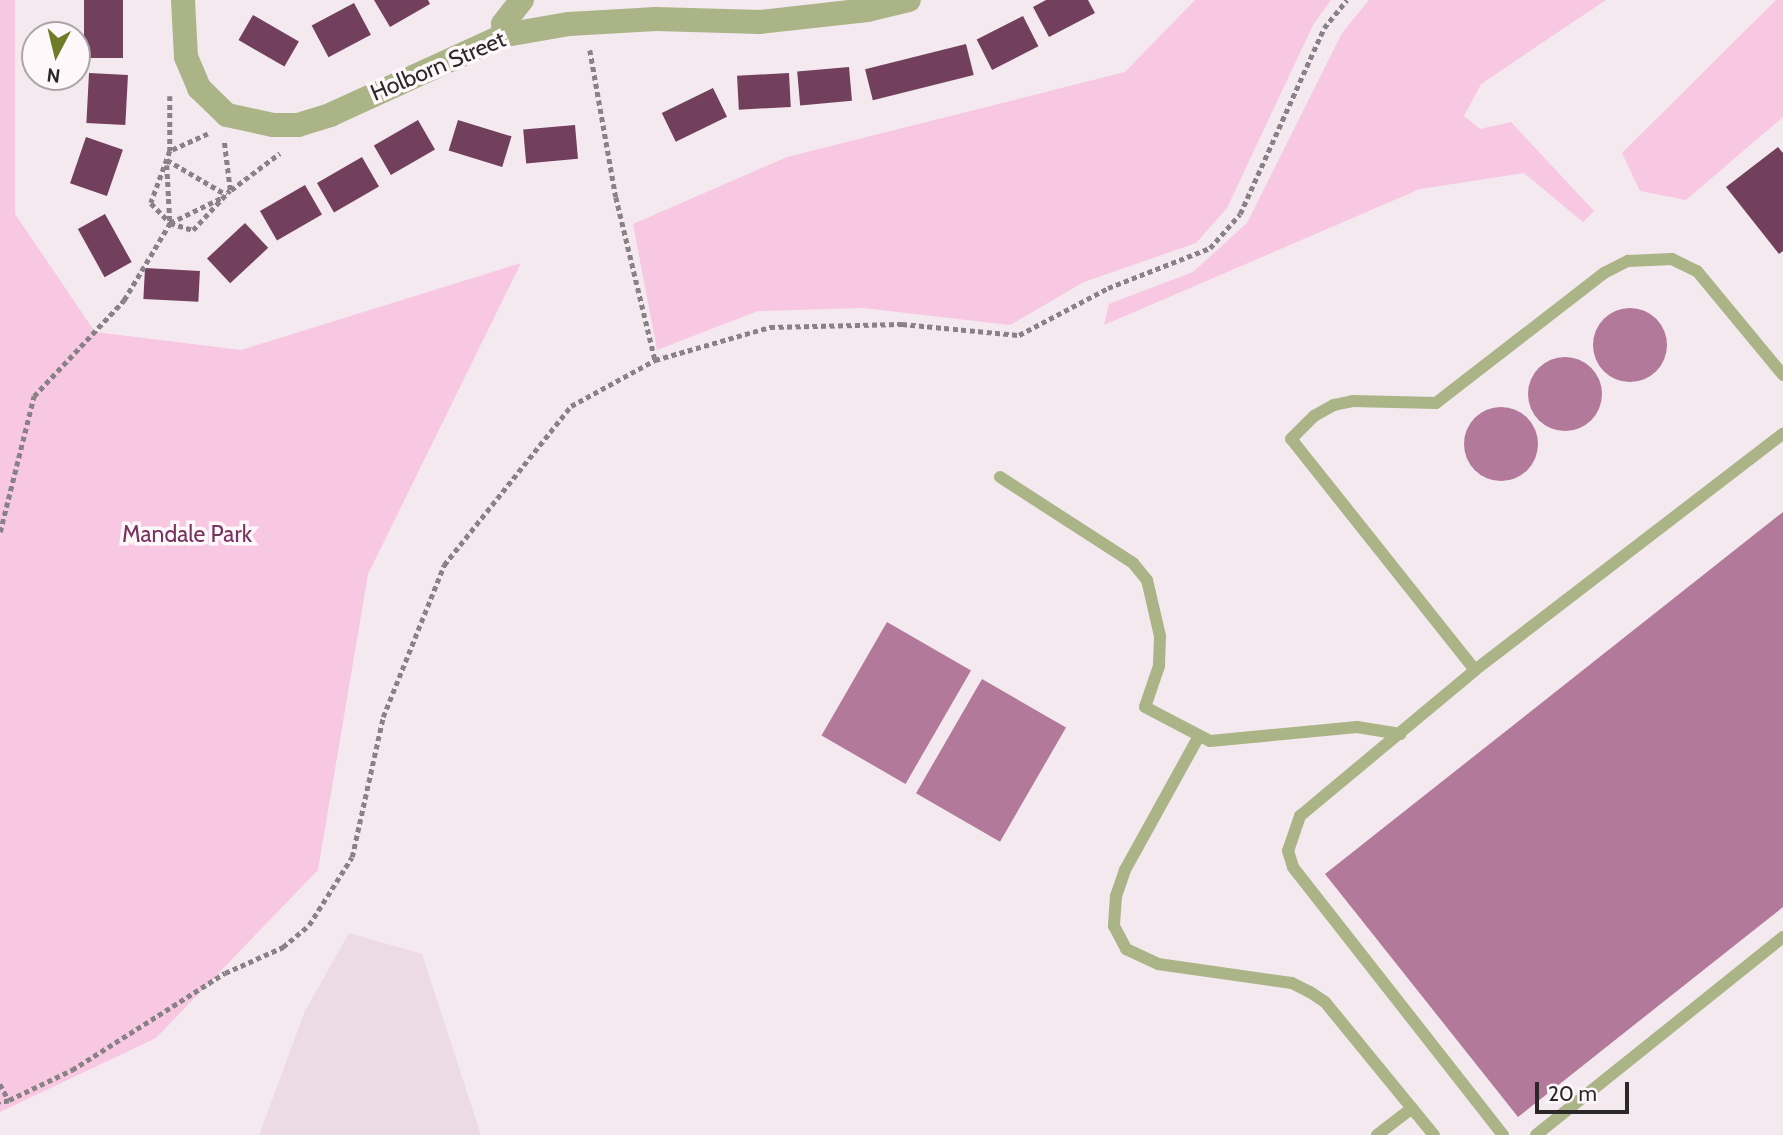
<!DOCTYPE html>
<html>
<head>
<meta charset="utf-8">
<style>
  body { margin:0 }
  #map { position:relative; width:1783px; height:1135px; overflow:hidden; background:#f4e9ef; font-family:Cabin,sans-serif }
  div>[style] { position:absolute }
  .built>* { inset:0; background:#eddbe4 }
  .green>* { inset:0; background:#f8c7e2 }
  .water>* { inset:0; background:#b2799a; transform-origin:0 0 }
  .round { border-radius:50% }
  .building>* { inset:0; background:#723f5d; transform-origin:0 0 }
  .path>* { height:4.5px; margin-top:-2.25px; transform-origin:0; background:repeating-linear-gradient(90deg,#888185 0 5px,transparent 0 8.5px) }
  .service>* { height:12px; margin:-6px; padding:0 6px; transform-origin:6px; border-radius:6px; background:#aab486 }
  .minor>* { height:24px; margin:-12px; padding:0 12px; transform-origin:12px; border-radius:12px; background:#aab486 }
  span { translate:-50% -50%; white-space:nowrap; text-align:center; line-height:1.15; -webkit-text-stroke:7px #fff8fb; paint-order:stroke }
  .street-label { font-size:23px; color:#2c282a }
  .park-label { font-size:23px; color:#79335f }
  .north { position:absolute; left:21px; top:21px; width:70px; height:70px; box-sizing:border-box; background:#fff8fb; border:2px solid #aba5a7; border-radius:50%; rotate:187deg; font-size:19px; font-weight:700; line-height:28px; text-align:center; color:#2c282a }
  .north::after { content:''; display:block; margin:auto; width:24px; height:32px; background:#6e7b29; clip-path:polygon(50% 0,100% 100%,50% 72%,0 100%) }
  .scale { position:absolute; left:1535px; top:1082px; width:94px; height:32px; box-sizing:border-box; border:4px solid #2c282a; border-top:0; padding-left:9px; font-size:21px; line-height:24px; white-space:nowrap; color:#2c282a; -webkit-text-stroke:5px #fff8fb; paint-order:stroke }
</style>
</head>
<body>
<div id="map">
  <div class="built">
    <i style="clip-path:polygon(349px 933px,422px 954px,481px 1135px,259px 1135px,305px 1011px)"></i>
  </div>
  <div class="green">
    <i style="clip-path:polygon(0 0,15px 0,15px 214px,95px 332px,241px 350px,521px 263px,368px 574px,318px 870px,156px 1038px,0 1112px)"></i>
    <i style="clip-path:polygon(1195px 0,1331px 0,1313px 25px,1227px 208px,1196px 243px,1084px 282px,1010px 325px,863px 308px,758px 311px,657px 350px,633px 224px,787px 157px,1125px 72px)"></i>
    <i style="clip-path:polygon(1369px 0,1606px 0,1481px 84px,1464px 116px,1480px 129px,1511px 122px,1594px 211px,1583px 222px,1524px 173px,1420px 189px,1104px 325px,1109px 304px,1193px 272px,1247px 223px,1342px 33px)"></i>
    <i style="clip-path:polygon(1776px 0,1783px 0,1783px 117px,1686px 200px,1640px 191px,1622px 153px)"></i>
  </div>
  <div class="water">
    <i class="round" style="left:1593px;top:308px;width:74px;height:74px"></i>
    <i class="round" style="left:1528px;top:357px;width:74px;height:74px"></i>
    <i class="round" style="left:1464px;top:407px;width:74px;height:74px"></i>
    <i style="clip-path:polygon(1783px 512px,1783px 907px,1518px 1117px,1325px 874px)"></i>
    <i style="left:887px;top:622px;width:97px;height:131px;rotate:30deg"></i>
    <i style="left:982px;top:679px;width:97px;height:132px;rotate:30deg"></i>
  </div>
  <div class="building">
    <i style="left:84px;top:0;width:39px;height:58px"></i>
    <i style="clip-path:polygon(374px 0,428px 0,430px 4px,390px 27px)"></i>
    <i style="clip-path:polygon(1046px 0,1088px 0,1095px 13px,1049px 37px,1033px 7px)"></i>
    <i style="left:354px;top:3px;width:36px;height:48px;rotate:62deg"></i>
    <i style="left:253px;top:15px;width:53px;height:29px;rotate:30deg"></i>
    <i style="left:1023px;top:16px;width:34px;height:52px;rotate:63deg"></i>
    <i style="left:966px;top:44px;width:32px;height:104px;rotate:76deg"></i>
    <i style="left:849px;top:67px;width:34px;height:52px;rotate:85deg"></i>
    <i style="left:89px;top:73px;width:39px;height:50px;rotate:3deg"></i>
    <i style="left:789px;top:73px;width:34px;height:52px;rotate:87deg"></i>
    <i style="left:713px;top:88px;width:32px;height:57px;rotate:64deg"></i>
    <i style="left:418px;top:120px;width:34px;height:51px;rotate:60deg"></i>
    <i style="left:458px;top:120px;width:56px;height:32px;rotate:17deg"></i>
    <i style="left:575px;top:125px;width:34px;height:52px;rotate:85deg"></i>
    <i style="left:86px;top:137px;width:39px;height:49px;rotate:19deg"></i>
    <i style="clip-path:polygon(1778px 147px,1783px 153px,1783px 251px,1779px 254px,1726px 187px)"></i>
    <i style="left:362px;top:157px;width:34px;height:52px;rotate:60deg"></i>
    <i style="left:305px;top:185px;width:34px;height:52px;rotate:60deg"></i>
    <i style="left:105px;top:214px;width:55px;height:31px;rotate:61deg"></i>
    <i style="left:245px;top:223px;width:34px;height:52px;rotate:47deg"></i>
    <i style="left:145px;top:268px;width:55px;height:31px;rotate:3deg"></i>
  </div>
  <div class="path">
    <i style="left:590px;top:50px;width:149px;rotate:80deg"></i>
    <i style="left:616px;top:197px;width:168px;rotate:76.5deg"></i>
    <i style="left:170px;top:96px;width:55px;rotate:90deg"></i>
    <i style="left:208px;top:134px;width:42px;rotate:155.9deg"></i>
    <i style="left:170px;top:151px;width:55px;rotate:110.1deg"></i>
    <i style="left:151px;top:203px;width:28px;rotate:46deg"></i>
    <i style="left:170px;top:223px;width:24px;rotate:17deg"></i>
    <i style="left:193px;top:230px;width:54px;rotate:-47.2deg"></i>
    <i style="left:230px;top:190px;width:49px;rotate:-97deg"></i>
    <i style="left:167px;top:160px;width:69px;rotate:30.3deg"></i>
    <i style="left:167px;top:165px;width:58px;rotate:87deg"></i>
    <i style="left:170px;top:223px;width:59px;rotate:-26.1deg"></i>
    <i style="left:231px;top:190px;width:61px;rotate:-37.1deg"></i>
    <i style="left:0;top:532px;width:140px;rotate:-76deg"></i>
    <i style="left:34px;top:396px;width:132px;rotate:-46.8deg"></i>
    <i style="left:124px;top:300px;width:90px;rotate:-59.1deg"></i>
    <i style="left:0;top:1084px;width:19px;rotate:62deg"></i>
    <i style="left:9px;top:1101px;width:9px;rotate:174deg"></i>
    <i style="left:9px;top:1100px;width:70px;rotate:-25.5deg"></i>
    <i style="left:72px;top:1070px;width:181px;rotate:-32.4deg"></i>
    <i style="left:225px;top:973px;width:64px;rotate:-24.1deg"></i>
    <i style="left:283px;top:947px;width:34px;rotate:-40deg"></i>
    <i style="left:309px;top:925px;width:80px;rotate:-57.7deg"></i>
    <i style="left:352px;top:857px;width:143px;rotate:-77.5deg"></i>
    <i style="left:383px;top:717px;width:164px;rotate:-68.1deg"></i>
    <i style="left:444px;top:565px;width:203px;rotate:-51.4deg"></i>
    <i style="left:571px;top:406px;width:96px;rotate:-28.7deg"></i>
    <i style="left:655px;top:360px;width:120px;rotate:-16deg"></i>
    <i style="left:770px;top:327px;width:132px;rotate:-1.3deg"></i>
    <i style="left:902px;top:324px;width:118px;rotate:5.4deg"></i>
    <i style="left:1019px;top:335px;width:101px;rotate:-27.8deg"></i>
    <i style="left:1108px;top:288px;width:110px;rotate:-21.4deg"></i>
    <i style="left:1210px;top:248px;width:45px;rotate:-48.6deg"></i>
    <i style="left:1240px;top:214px;width:204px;rotate:-65.7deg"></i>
    <i style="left:1324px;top:28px;width:36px;rotate:-51deg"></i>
  </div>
  <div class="service">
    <i style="left:1000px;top:477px;width:158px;rotate:32.9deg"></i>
    <i style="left:1133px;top:563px;width:22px;rotate:51deg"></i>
    <i style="left:1147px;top:580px;width:57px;rotate:76.9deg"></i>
    <i style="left:1160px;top:636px;width:30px;rotate:92deg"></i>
    <i style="left:1159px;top:666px;width:43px;rotate:108.9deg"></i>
    <i style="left:1145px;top:707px;width:73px;rotate:27.6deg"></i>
    <i style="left:1210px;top:741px;width:148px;rotate:-5.4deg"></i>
    <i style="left:1357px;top:727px;width:44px;rotate:9.2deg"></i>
    <i style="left:1475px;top:670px;width:388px;rotate:-37.5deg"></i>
    <i style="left:1199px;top:736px;width:153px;rotate:118.9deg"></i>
    <i style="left:1125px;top:870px;width:28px;rotate:109deg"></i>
    <i style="left:1116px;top:896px;width:30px;rotate:94deg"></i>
    <i style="left:1114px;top:926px;width:26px;rotate:62deg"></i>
    <i style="left:1126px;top:949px;width:35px;rotate:25deg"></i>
    <i style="left:1158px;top:964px;width:135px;rotate:8.1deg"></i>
    <i style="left:1292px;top:983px;width:20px;rotate:27deg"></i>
    <i style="left:1310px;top:992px;width:18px;rotate:34deg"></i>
    <i style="left:1325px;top:1002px;width:172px;rotate:50.7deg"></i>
    <i style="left:1377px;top:1135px;width:44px;rotate:-37.6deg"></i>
    <i style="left:1503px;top:1135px;width:340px;rotate:-128.1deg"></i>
    <i style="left:1293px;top:867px;width:17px;rotate:-107deg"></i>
    <i style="left:1288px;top:851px;width:37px;rotate:-71deg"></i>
    <i style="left:1300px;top:816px;width:228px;rotate:-39.8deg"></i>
    <i style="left:1475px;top:670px;width:295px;rotate:-128.5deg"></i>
    <i style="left:1291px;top:439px;width:33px;rotate:-45deg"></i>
    <i style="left:1314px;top:416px;width:23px;rotate:-29deg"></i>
    <i style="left:1334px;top:405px;width:19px;rotate:-12deg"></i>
    <i style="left:1353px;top:401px;width:83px;rotate:1.4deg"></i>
    <i style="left:1436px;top:403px;width:212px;rotate:-37.7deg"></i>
    <i style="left:1604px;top:273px;width:27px;rotate:-27deg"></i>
    <i style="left:1628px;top:261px;width:44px;rotate:-2.6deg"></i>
    <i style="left:1672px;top:259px;width:28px;rotate:26deg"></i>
    <i style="left:1697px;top:271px;width:135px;rotate:50.4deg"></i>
    <i style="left:1536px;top:1135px;width:317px;rotate:-38.7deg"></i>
  </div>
  <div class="minor">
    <i style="left:183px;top:0;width:57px;rotate:87deg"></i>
    <i style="left:186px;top:57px;width:34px;rotate:67deg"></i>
    <i style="left:199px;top:88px;width:39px;rotate:44deg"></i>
    <i style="left:227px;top:115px;width:47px;rotate:12.3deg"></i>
    <i style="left:273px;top:125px;width:25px"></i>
    <i style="left:298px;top:125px;width:34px;rotate:-17deg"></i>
    <i style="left:330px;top:115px;width:192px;rotate:-24.6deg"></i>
    <i style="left:505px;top:35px;width:65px;rotate:-9.8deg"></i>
    <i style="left:569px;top:24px;width:87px;rotate:-3.3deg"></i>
    <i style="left:656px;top:19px;width:104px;rotate:1.7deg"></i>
    <i style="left:760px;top:22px;width:108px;rotate:-6.4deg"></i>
    <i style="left:867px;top:10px;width:43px;rotate:-13.4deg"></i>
    <i style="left:505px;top:35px;width:11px;rotate:-100deg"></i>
    <i style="left:503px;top:24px;width:31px;rotate:-52deg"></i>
  </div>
  <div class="street-label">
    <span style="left:438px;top:66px;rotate:-23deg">Holborn Street</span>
  </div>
  <div class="park-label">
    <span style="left:187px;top:534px">Mandale Park</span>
  </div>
  <div class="north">N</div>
  <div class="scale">20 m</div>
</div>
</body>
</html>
